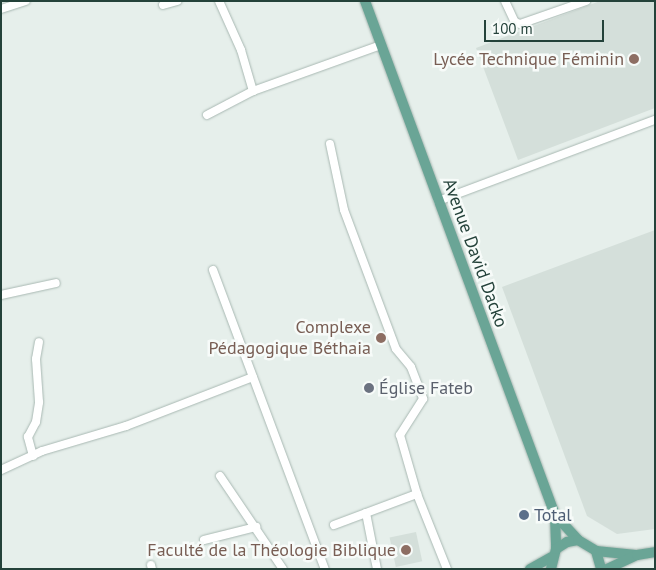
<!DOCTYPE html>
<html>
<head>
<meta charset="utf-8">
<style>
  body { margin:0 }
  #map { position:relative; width:656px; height:570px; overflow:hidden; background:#e6efeb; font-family:"PT Sans",sans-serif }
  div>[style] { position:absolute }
  .built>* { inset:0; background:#d4dfda; transform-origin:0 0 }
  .roads { filter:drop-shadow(0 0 1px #a8b8b2) drop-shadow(0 0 1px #a8b8b2) }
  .minor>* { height:8px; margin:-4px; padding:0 4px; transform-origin:4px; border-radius:4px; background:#fff }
  .major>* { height:10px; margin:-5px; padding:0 5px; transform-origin:5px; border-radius:5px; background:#6aa596 }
  .dots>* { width:14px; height:14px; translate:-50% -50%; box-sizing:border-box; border:2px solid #f7fbf9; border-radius:50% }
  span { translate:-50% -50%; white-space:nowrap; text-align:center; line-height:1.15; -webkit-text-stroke:5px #f7fbf9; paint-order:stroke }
  .education-label { font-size:18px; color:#785e54 }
  .right { translate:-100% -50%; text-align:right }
  .street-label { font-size:18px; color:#24423a }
  .worship-label { font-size:18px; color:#5b616d }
  .left { translate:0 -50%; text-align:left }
  .service-label { font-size:18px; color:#4e5e75 }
  .frame { position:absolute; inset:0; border:2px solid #24423a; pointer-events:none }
  .scale { position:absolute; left:484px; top:20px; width:120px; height:22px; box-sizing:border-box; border:2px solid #24423a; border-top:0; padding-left:6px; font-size:15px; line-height:18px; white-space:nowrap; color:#24423a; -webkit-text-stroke:4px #f7fbf9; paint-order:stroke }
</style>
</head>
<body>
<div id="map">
  <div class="built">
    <i style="clip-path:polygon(600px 1px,655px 1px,655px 108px,518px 160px,476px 48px)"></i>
    <i style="clip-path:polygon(655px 230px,655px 529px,617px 534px,587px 516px,502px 287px)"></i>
    <i style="left:416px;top:532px;width:30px;height:27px;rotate:78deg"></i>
  </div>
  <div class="roads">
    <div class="minor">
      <i style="left:219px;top:1px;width:54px;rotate:65.8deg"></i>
      <i style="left:241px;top:50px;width:43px;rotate:73.7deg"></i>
      <i style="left:505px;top:1px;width:23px;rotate:65deg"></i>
      <i style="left:515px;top:22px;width:5px;rotate:22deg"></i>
      <i style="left:520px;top:24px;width:70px;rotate:-19.2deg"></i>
      <i style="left:163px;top:5px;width:15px;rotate:-16deg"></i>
      <i style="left:1px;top:9px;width:26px;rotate:-18deg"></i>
      <i style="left:207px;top:115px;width:52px;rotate:-27.6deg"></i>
      <i style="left:253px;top:91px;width:136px;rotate:-19.8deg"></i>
      <i style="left:330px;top:144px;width:67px;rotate:78deg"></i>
      <i style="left:344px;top:210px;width:148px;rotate:69.5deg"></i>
      <i style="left:396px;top:349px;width:23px;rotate:50deg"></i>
      <i style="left:411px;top:367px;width:34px;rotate:69deg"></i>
      <i style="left:423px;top:399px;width:43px;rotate:122.6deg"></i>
      <i style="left:400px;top:435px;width:61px;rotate:73.9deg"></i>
      <i style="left:417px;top:494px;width:81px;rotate:68.2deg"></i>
      <i style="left:438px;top:201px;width:232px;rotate:-20.5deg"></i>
      <i style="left:213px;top:270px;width:319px;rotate:69.5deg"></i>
      <i style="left:1px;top:295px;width:56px;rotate:-12.3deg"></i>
      <i style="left:33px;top:456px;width:20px;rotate:-105deg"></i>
      <i style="left:28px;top:437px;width:17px;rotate:-62deg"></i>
      <i style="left:36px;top:422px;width:20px;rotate:-81deg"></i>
      <i style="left:39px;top:402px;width:43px;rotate:-94deg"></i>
      <i style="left:36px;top:359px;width:17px;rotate:-80deg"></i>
      <i style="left:1px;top:470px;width:45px;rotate:-24.9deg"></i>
      <i style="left:42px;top:451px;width:88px;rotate:-16.6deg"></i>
      <i style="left:126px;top:426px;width:136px;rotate:-21.1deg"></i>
      <i style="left:220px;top:476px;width:112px;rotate:55.9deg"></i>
      <i style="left:366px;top:513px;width:57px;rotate:78.9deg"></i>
      <i style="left:334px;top:525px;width:89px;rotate:-20.5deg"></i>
      <i style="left:204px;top:540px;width:54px;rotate:-14deg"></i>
      <i style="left:151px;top:565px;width:4px;rotate:76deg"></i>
    </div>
    <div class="major">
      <i style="left:365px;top:1px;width:548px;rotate:69.71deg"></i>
      <i style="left:555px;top:515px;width:34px;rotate:88deg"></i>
      <i style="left:555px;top:515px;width:34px;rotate:47deg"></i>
      <i style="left:596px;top:551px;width:40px;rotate:5.7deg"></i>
      <i style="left:530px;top:569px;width:25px;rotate:-29deg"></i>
      <i style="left:551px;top:569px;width:21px;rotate:-76deg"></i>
      <i style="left:556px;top:549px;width:13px;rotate:-32deg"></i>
      <i style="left:567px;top:542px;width:11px;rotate:-10deg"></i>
      <i style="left:578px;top:540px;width:21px;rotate:31deg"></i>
      <i style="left:596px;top:551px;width:19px;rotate:74deg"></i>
      <i style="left:607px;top:569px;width:33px;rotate:-25deg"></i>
      <i style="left:637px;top:555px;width:18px;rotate:-9deg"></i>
    </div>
  </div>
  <div class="dots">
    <i style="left:634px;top:59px;background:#8d6e63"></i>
    <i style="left:381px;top:338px;background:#8d6e63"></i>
    <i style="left:369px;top:388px;background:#6b7280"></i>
    <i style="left:524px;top:515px;background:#5c6f8a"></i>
    <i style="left:406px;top:550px;background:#8d6e63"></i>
  </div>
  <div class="education-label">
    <span class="right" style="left:624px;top:59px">Lycée Technique Féminin</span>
    <span class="right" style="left:371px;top:338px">Complexe<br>Pédagogique Béthaia</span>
    <span class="right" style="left:396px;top:550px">Faculté de la Théologie Biblique</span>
  </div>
  <div class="street-label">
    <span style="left:475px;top:253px;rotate:70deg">Avenue David Dacko</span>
  </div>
  <div class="worship-label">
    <span class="left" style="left:379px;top:388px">Église Fateb</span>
  </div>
  <div class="service-label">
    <span class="left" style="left:534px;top:515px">Total</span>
  </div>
  <div class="frame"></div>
  <div class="scale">100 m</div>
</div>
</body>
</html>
